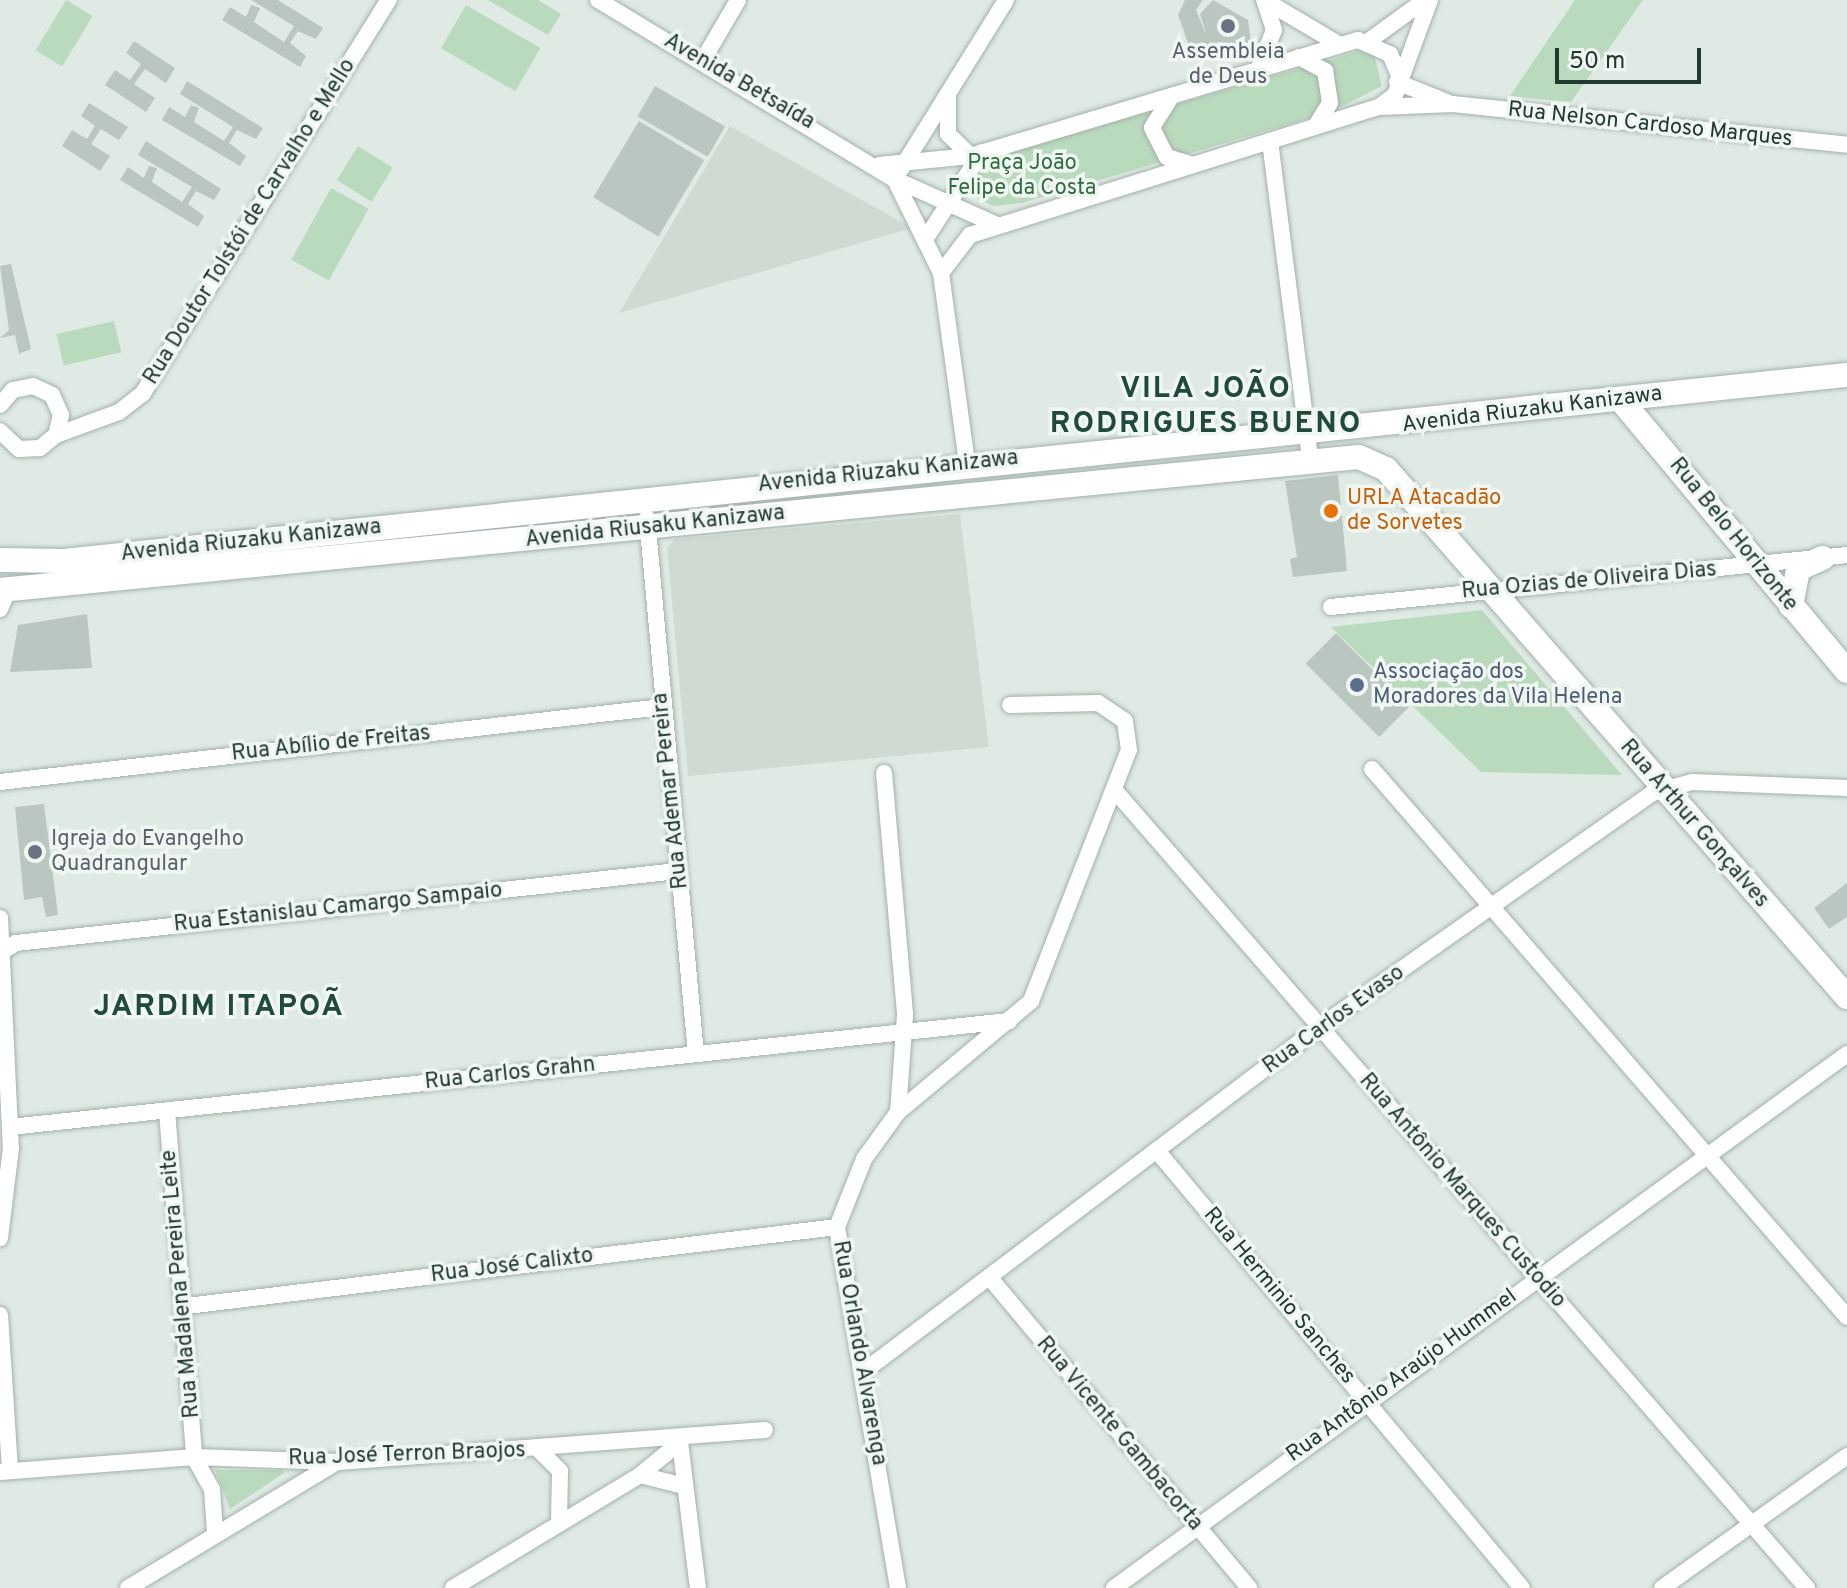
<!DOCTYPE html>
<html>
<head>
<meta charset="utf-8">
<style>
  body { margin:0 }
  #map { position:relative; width:1847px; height:1588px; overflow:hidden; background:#e0eae4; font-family:Overpass,sans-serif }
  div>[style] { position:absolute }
  .built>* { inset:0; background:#cfdad3 }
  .green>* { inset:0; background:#badabe; transform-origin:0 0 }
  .building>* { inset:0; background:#b9c7c0; transform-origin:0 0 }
  .roads { filter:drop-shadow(0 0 2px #a3b1aa) drop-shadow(0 0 2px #a3b1aa) }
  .street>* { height:16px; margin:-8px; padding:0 8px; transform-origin:8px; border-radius:8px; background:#fff }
  .secondary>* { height:24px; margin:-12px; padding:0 12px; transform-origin:12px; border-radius:12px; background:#fff }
  .dots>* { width:22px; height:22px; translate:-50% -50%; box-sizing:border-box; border:4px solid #f0f7f3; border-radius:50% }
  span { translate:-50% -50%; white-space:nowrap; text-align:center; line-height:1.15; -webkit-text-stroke:7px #f0f7f3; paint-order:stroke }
  .worship-label { font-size:22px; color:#5b616d }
  .left { translate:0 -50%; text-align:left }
  .street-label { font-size:22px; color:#223930 }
  .park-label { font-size:22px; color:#2f6d3e }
  .food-label { font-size:22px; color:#c56008 }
  .service-label { font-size:22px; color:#4e5e75 }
  .district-label { font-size:30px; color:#204a39; font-weight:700; letter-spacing:2px }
  .scale { position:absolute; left:1555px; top:48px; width:146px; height:36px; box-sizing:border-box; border:4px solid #223930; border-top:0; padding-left:10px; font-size:24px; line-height:28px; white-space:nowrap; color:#223930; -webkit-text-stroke:6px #f0f7f3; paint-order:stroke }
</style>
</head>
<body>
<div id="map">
  <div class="built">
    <i style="clip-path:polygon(730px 126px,912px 228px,619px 313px)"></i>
    <i style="clip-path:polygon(960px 514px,989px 747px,688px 776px,667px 548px,675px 539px)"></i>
  </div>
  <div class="green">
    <i style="left:66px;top:0;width:31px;height:59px;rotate:31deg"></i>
    <i style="clip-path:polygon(488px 0,538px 0,561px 14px,548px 35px)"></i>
    <i style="clip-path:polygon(1575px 0,1643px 0,1571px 102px,1510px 96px)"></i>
    <i style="left:466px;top:5px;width:86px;height:50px;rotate:30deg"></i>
    <i style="clip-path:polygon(1360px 51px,1374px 53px,1382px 86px,1333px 111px,1022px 203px,993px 206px,977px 198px,977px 171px,996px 156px)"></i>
    <i style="left:358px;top:146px;width:41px;height:40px;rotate:32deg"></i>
    <i style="left:331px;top:188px;width:43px;height:82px;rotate:29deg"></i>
    <i style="left:114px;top:321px;width:32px;height:59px;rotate:77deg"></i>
    <i style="clip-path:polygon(1482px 610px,1622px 775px,1481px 772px,1331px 627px)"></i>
    <i style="clip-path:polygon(215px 1470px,283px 1470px,284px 1473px,230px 1509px)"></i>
  </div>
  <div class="building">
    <i style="clip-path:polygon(251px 0,278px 0,323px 28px,316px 39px,298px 31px,290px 43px,306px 56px,300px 67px,222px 20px,230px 7px,246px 17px,251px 5px,260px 8px,254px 22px,284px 42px,294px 26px)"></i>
    <i style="clip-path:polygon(1185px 0,1203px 0,1196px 10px,1207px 37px,1200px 14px,1213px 0,1248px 20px,1251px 42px,1193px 57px,1178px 15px)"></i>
    <i style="clip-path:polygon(134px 41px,175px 68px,166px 83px,145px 69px,134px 84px,155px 98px,146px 112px,105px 85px,115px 70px,130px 80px,141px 64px,126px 53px)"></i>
    <i style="clip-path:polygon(187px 81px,263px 128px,256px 139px,237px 130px,229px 143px,246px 156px,240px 166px,162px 120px,169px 107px,185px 117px,191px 105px,199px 108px,194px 122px,224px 141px,233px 127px,180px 94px)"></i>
    <i style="left:655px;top:86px;width:81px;height:35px;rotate:30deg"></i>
    <i style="clip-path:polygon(89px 103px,128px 127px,119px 140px,101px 129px,91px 144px,110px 156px,100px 171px,62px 146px,72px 130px,87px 139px,95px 126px,81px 116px)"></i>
    <i style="left:639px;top:121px;width:76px;height:89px;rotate:31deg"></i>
    <i style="clip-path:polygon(146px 141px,221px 189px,214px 200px,196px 191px,188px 204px,204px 216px,198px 227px,120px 180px,128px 167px,144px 178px,149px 166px,157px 168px,152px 182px,182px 202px,192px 187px,138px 155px)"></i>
    <i style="clip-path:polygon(11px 264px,31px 349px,19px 354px,15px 335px,0 338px,9px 330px,0 266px)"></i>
    <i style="clip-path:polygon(1338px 475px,1347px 571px,1293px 577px,1290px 559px,1297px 557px,1285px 481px)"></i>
    <i style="clip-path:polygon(87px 614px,92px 668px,10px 672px,18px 625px)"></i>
    <i style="left:1336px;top:633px;width:104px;height:43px;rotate:45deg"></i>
    <i style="clip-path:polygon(44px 804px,58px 915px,46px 917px,42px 897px,24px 900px,15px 807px)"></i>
    <i style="clip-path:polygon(1847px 883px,1847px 917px,1829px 929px,1814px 908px)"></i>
  </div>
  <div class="roads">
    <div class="street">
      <i style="left:598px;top:0;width:346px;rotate:31.2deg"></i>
      <i style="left:894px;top:179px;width:113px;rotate:24.1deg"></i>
      <i style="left:1264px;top:0;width:88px;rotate:30.6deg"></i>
      <i style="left:1370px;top:40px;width:68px;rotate:-36deg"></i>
      <i style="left:1299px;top:57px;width:30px;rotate:28deg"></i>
      <i style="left:1325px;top:71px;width:32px;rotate:81deg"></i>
      <i style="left:1330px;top:103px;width:28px;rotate:122deg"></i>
      <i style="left:703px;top:60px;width:69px;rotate:-59.7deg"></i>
      <i style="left:1259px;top:68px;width:41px;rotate:-68.5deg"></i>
      <i style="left:1274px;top:30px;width:29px;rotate:-108deg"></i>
      <i style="left:1397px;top:82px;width:54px;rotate:21.8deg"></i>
      <i style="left:948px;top:96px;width:38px;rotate:90deg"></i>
      <i style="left:948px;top:134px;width:32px;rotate:44deg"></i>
      <i style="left:1171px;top:97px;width:36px;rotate:122deg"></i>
      <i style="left:1152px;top:128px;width:33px;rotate:63deg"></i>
      <i style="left:1167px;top:157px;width:27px;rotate:17deg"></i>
      <i style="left:1379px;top:107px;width:20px;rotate:-37deg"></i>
      <i style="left:1395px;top:95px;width:101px;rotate:-69.8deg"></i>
      <i style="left:1270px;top:141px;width:321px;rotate:82.8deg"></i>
      <i style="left:879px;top:165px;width:92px;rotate:-5.6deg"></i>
      <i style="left:971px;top:156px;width:404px;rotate:-16.7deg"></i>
      <i style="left:1358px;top:40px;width:35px;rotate:24deg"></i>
      <i style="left:1390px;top:54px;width:21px;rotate:67deg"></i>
      <i style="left:901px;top:169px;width:199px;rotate:-58.1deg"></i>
      <i style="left:895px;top:180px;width:104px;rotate:63.7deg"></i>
      <i style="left:941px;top:273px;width:192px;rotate:82.2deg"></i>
      <i style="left:928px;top:235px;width:99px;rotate:-57deg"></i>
      <i style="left:941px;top:273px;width:48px;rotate:-52.7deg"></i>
      <i style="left:970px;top:235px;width:429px;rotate:-17.4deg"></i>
      <i style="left:1379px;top:107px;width:74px;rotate:-2.3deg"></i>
      <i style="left:1453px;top:104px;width:396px;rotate:5.9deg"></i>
      <i style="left:0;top:405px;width:20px;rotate:-49deg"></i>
      <i style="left:13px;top:390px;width:20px;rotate:-11deg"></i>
      <i style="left:33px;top:386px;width:21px;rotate:25deg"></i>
      <i style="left:52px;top:395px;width:22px;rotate:66deg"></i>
      <i style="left:61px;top:415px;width:21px;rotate:104deg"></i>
      <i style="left:56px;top:435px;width:21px;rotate:141deg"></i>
      <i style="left:40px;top:448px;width:21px;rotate:177deg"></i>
      <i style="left:19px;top:449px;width:26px;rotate:-137deg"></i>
      <i style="left:56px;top:435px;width:67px;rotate:-20.1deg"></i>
      <i style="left:119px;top:412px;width:31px;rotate:-38deg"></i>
      <i style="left:143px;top:393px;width:464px;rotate:-58deg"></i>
      <i style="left:647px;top:518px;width:538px;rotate:84.78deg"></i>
      <i style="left:1331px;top:607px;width:519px;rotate:-5.75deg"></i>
      <i style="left:0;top:609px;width:21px;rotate:-67deg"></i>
      <i style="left:1372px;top:769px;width:725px;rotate:49.08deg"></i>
      <i style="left:884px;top:773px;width:243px;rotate:85deg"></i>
      <i style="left:905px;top:1015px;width:97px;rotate:94.1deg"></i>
      <i style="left:0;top:782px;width:666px;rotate:-6.46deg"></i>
      <i style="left:1117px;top:793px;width:1053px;rotate:49.04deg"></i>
      <i style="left:0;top:918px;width:230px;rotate:87.3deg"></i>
      <i style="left:11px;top:1148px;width:91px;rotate:97deg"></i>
      <i style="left:0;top:953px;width:19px;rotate:-32deg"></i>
      <i style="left:16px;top:943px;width:666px;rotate:-6.21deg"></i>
      <i style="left:167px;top:1111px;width:347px;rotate:85.5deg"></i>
      <i style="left:10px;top:1127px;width:1005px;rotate:-6.06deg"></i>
      <i style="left:1158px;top:1152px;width:568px;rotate:50.14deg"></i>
      <i style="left:990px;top:1278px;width:404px;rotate:50.1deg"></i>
      <i style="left:187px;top:1306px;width:655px;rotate:-6.93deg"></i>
      <i style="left:0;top:1315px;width:156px;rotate:86.3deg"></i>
      <i style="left:863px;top:1372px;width:574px;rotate:-37.07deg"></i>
      <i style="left:1321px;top:1026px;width:405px;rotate:-35.1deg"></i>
      <i style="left:1652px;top:793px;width:41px;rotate:-15.4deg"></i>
      <i style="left:1692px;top:782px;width:155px;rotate:2.2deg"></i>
      <i style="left:680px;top:1442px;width:147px;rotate:83deg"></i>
      <i style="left:539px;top:1450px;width:30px;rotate:45deg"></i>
      <i style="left:560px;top:1471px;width:50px;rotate:91.1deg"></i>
      <i style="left:194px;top:1457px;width:37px;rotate:61deg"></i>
      <i style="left:212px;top:1489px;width:43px;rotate:86deg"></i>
      <i style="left:0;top:1472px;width:195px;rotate:-4.4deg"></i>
      <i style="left:194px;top:1457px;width:144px;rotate:2deg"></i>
      <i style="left:338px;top:1462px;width:428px;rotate:-4.3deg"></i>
      <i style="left:640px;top:1475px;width:45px;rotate:14deg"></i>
      <i style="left:128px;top:1588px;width:244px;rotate:-31.1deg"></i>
      <i style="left:453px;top:1588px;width:218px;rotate:-31.1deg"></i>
      <i style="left:640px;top:1475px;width:52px;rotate:-39.5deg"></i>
      <i style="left:898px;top:1588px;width:366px;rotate:-99.6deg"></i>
      <i style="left:837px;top:1227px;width:73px;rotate:-68.3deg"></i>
      <i style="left:864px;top:1159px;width:58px;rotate:-54.1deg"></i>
      <i style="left:898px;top:1112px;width:173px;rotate:-39.8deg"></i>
      <i style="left:1031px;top:1001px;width:269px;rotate:-68.7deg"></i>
      <i style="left:1129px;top:750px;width:29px;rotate:-98deg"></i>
      <i style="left:1125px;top:721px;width:32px;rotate:-146deg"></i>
      <i style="left:1098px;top:703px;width:88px;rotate:178.7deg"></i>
      <i style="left:1114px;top:1588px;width:907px;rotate:-36.07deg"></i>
      <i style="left:1662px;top:1588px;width:227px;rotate:-35.5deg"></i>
    </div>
    <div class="secondary">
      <i style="left:1620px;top:399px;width:354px;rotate:50.2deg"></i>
      <i style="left:0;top:560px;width:64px;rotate:0.9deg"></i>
      <i style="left:64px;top:561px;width:1793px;rotate:-5.96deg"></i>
      <i style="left:0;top:590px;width:1365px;rotate:-5.59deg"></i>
      <i style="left:1359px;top:457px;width:30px;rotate:24deg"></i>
      <i style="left:1386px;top:469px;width:701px;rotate:48.88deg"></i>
      <i style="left:1791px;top:606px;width:38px;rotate:-79deg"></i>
      <i style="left:1798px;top:569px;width:27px;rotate:-24deg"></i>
    </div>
  </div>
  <div class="dots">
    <i style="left:1228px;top:26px;background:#6b7280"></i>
    <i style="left:1331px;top:511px;background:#e8710a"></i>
    <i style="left:1357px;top:685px;background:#5c6f8a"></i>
    <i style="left:35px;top:852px;background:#6b7280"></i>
  </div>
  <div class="worship-label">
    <span style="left:1228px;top:65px">Assembleia<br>de Deus</span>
    <span class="left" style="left:51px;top:852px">Igreja do Evangelho<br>Quadrangular</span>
  </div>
  <div class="street-label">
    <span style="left:739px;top:82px;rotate:30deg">Avenida Betsaída</span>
    <span style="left:1650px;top:125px;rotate:6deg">Rua Nelson Cardoso Marques</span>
    <span style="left:250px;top:222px;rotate:-58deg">Rua Doutor Tolstói de Carvalho e Mello</span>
    <span style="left:1532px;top:410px;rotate:-7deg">Avenida Riuzaku Kanizawa</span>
    <span style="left:888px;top:472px;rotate:-6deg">Avenida Riuzaku Kanizawa</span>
    <span style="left:655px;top:527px;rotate:-6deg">Avenida Riusaku Kanizawa</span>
    <span style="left:1733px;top:535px;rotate:51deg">Rua Belo Horizonte</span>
    <span style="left:251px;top:541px;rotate:-6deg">Avenida Riuzaku Kanizawa</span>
    <span style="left:1589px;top:581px;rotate:-5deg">Rua Ozias de Oliveira Dias</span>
    <span style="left:331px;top:744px;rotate:-6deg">Rua Abílio de Freitas</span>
    <span style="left:671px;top:791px;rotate:-96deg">Rua Ademar Pereira</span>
    <span style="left:1694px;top:824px;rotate:49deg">Rua Arthur Gonçalves</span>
    <span style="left:338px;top:908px;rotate:-6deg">Rua Estanislau Camargo Sampaio</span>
    <span style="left:1334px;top:1020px;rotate:-36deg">Rua Carlos Evaso</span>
    <span style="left:510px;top:1074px;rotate:-6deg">Rua Carlos Grahn</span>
    <span style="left:1462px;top:1191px;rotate:49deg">Rua Antônio Marques Custodio</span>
    <span style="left:512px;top:1266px;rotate:-7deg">Rua José Calixto</span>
    <span style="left:181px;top:1284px;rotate:-95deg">Rua Madalena Pereira Leite</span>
    <span style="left:1279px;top:1296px;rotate:50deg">Rua Herminio Sanches</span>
    <span style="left:859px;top:1353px;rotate:80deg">Rua Orlando Alvarenga</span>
    <span style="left:1402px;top:1376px;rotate:-36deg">Rua Antônio Araújo Hummel</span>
    <span style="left:1119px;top:1434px;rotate:50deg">Rua Vicente Gambacorta</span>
    <span style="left:407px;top:1455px;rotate:-2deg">Rua José Terron Braojos</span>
  </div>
  <div class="park-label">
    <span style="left:1022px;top:176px">Praça João<br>Felipe da Costa</span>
  </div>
  <div class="food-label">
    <span class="left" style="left:1347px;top:511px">URLA Atacadão<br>de Sorvetes</span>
  </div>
  <div class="service-label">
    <span class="left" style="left:1373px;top:685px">Associação dos<br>Moradores da Vila Helena</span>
  </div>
  <div class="district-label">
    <span style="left:1206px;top:407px">VILA JOÃO<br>RODRIGUES BUENO</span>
    <span style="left:219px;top:1008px">JARDIM ITAPOÃ</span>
  </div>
  <div class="scale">50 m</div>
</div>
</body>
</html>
